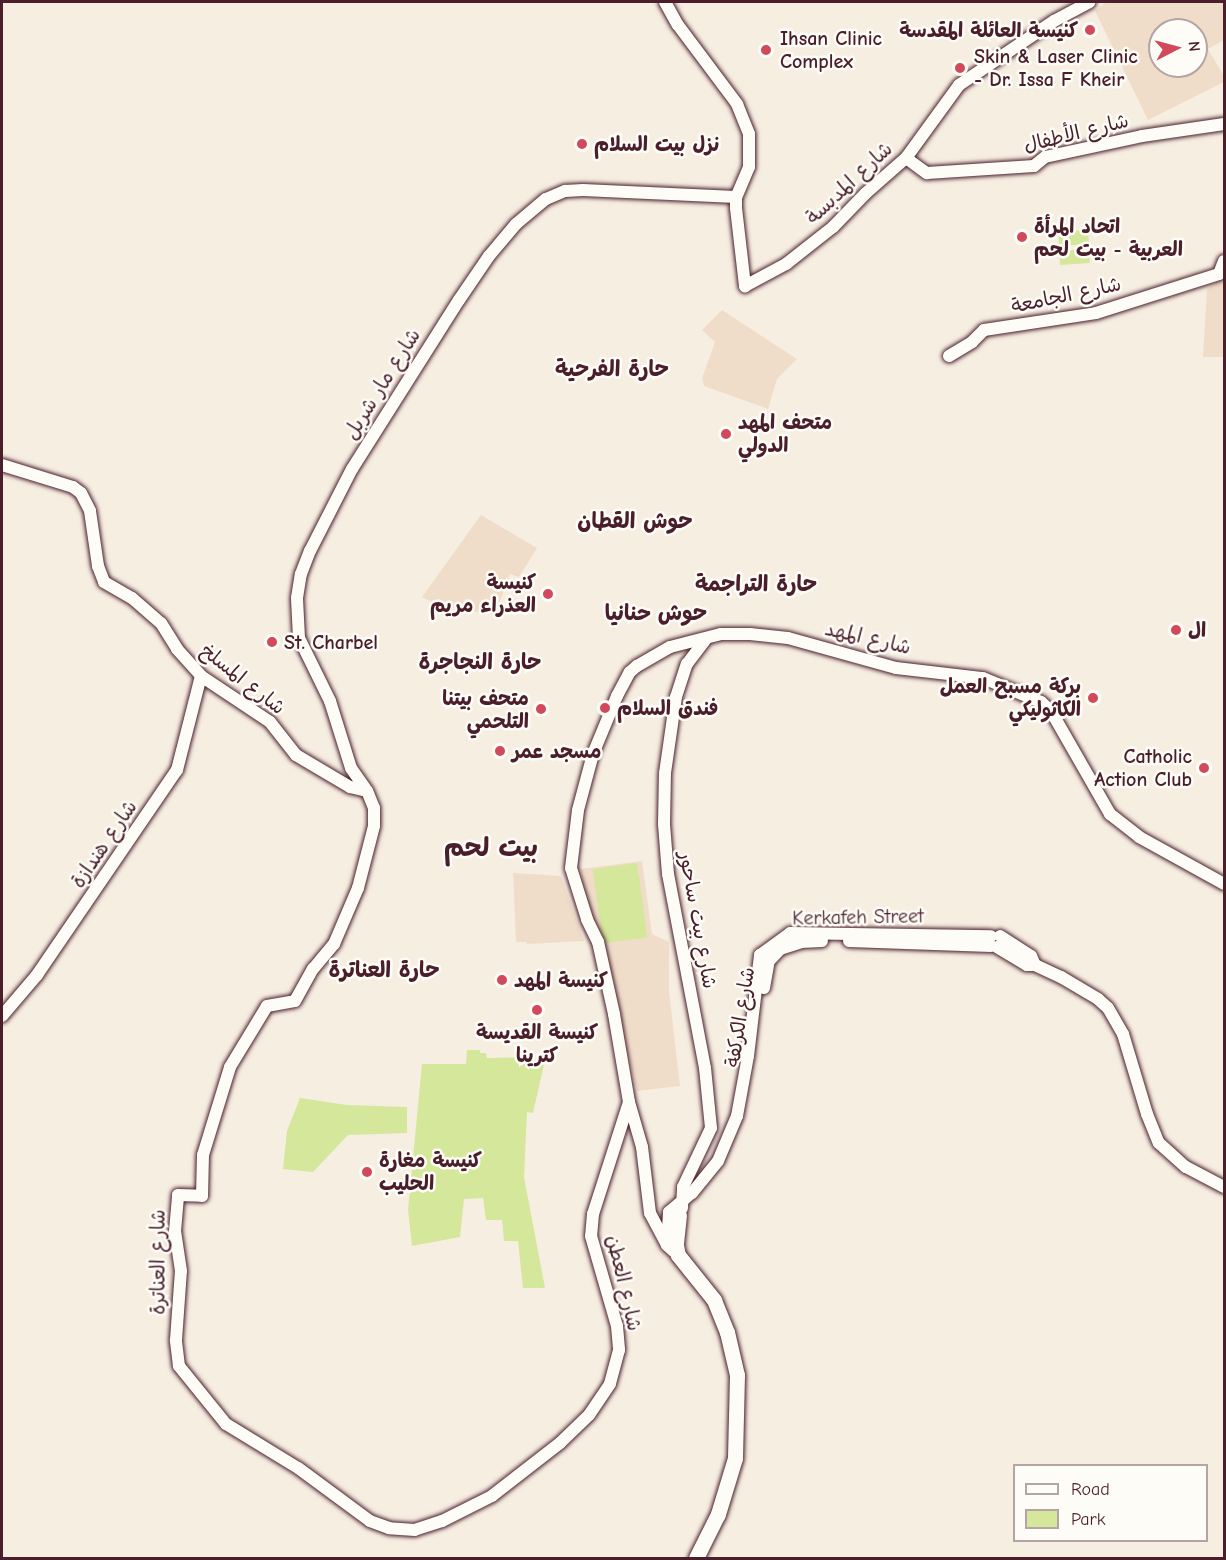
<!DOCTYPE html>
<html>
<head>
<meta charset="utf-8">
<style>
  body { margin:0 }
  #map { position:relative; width:1226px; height:1560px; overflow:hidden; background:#f7eee2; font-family:"Comic Neue","Playpen Sans Arabic",sans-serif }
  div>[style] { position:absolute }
  .built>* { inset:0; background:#f0ddc9 }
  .green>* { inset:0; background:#d4e79b; transform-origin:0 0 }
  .roads { filter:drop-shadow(0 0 2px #4a1f2b) drop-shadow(0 0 2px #4a1f2b) }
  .minor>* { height:12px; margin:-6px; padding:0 6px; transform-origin:6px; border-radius:6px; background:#fdfcf7 }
  .major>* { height:15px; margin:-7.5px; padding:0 7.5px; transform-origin:7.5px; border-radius:7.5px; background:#fdfcf7 }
  .dots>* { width:16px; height:16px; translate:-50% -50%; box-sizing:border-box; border:3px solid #fdfcf7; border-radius:50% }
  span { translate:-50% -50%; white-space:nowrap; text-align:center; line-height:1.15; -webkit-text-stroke:5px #fdfcf7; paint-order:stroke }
  .poi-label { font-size:20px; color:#4a1f2b; font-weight:700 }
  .right { translate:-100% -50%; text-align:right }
  .left { translate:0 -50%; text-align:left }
  .street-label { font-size:20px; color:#4a1f2b }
  .quarter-label { font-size:22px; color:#4a1f2b; font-weight:700 }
  .district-label { font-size:26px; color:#4a1f2b; font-weight:700 }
  .frame { position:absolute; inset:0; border:3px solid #4a1f2b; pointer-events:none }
  .legend { position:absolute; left:1013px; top:1464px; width:195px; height:78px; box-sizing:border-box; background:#fdfcf7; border:2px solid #b5a4a5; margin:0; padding:8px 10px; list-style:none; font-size:18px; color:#4a1f2b }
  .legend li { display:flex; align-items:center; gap:12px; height:30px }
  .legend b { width:30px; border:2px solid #b5a4a5 }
  .north { position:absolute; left:1148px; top:18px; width:60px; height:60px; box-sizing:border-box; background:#fdfcf7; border:2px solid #b5a4a5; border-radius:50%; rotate:84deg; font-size:16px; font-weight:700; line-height:24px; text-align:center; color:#4a1f2b }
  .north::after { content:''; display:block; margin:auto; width:21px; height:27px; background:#d1495b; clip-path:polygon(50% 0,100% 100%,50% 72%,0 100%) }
</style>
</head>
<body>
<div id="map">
  <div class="built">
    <i style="clip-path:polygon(evenodd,1106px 2px,1224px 2px,1224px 40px,1208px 49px,1224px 76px,1224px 82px,1148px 120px,1095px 11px,1106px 2px,1160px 30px,1196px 30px,1196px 66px,1160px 66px,1160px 30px)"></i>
    <i style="clip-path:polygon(1224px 278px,1224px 357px,1203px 357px,1207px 289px)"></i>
    <i style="clip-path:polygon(722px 310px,797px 359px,777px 379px,768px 409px,704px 386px,702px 378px,715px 342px,702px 330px)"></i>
    <i style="clip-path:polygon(481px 515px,537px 548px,519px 577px,510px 574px,495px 615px,438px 605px,422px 597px)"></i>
    <i style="clip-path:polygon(642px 861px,652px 934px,669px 942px,669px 991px,680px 1086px,637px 1091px,602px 943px,585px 902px,581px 869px)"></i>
    <i style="clip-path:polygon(513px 873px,561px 876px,584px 941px,527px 944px,526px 942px,516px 942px)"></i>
  </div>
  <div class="green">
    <i style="left:1088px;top:230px;width:14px;height:30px;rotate:86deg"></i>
    <i style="left:1089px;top:249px;width:14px;height:30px;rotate:86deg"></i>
    <i style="left:637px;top:863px;width:75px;height:45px;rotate:82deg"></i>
    <i style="clip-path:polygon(467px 1050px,480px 1050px,480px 1053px,486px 1053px,487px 1058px,529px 1057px,529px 1060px,545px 1060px,533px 1113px,527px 1112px,524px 1177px,545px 1288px,523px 1288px,518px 1241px,504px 1241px,502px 1220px,486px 1220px,483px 1198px,464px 1199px,460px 1237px,412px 1246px,408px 1210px,422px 1064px,466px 1064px)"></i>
    <i style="clip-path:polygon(300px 1098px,347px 1105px,407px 1107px,407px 1133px,348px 1135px,313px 1172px,283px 1169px,287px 1131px)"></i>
  </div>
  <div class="roads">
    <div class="minor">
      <i style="left:665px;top:2px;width:26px;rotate:61deg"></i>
      <i style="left:678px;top:25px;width:99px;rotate:53.2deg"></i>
      <i style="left:737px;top:104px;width:32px;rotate:68deg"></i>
      <i style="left:749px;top:134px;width:33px;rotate:90deg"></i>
      <i style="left:749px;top:167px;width:33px;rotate:113deg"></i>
      <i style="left:736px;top:197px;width:11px;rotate:90deg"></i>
      <i style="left:736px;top:208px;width:79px;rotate:83.4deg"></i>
      <i style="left:745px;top:286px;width:47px;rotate:-28.2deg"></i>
      <i style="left:786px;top:264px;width:60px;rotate:-38.2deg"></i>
      <i style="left:833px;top:227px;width:47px;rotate:-45.9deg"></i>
      <i style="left:866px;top:193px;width:53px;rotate:-41.2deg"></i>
      <i style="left:906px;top:158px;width:90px;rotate:-54deg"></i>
      <i style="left:959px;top:85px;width:115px;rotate:-34deg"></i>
      <i style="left:1054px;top:21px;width:40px;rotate:-28deg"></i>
      <i style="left:906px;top:158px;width:26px;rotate:36deg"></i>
      <i style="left:927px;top:173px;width:107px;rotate:-3.7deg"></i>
      <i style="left:1034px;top:166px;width:14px;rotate:-39deg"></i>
      <i style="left:1045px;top:157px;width:99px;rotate:-12.2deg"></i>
      <i style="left:1142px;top:136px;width:83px;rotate:-8.3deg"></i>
      <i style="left:949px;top:356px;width:27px;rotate:-31deg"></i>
      <i style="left:972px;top:342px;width:17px;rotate:-45deg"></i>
      <i style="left:984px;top:330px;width:113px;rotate:-8.6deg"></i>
      <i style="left:1096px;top:313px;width:129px;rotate:-17.6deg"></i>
      <i style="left:1219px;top:274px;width:14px;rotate:-69deg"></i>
      <i style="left:2px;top:465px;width:74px;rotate:17.2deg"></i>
      <i style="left:73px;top:487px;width:10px;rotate:37deg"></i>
      <i style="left:81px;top:493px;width:20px;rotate:63deg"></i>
      <i style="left:90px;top:511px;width:56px;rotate:81.7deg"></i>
      <i style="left:98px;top:566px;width:17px;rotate:69deg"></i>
      <i style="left:104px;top:582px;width:32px;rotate:30deg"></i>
      <i style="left:132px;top:598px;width:38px;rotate:41deg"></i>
      <i style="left:161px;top:623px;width:31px;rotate:58deg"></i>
      <i style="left:177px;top:649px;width:36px;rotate:48deg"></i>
      <i style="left:201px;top:676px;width:83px;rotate:33.7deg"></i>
      <i style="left:270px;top:722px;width:42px;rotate:51.8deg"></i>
      <i style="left:296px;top:755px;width:63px;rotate:30.7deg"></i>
      <i style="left:350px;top:787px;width:17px;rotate:13deg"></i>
      <i style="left:1000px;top:936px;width:37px;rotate:33deg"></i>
      <i style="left:1031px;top:956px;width:10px;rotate:66deg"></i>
      <i style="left:849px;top:941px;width:142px;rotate:2deg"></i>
      <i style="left:997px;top:947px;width:35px;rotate:31deg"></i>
      <i style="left:1027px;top:965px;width:8px"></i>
      <i style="left:1035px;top:965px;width:29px;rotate:25deg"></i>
      <i style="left:1061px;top:977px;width:43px;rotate:30.7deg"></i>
      <i style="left:1098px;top:999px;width:13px;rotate:42deg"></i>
      <i style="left:1108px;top:1008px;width:30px;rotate:60deg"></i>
      <i style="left:1123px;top:1034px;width:84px;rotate:73.3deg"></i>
      <i style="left:1147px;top:1114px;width:31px;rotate:68deg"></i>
      <i style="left:1159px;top:1143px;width:36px;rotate:42deg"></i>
      <i style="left:1186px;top:1167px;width:43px;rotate:27.8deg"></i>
      <i style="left:764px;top:988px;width:27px;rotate:-80deg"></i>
      <i style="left:769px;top:961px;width:16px;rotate:-47deg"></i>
      <i style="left:780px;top:949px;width:22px;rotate:-18deg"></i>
      <i style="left:801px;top:942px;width:21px;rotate:-3deg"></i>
      <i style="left:2px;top:1016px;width:54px;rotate:-49.5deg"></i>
      <i style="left:37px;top:975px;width:248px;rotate:-55.7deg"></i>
      <i style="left:177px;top:770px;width:97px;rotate:-75.7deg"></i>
      <i style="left:629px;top:1102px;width:118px;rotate:107.8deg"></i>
      <i style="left:593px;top:1214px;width:22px;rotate:95deg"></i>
      <i style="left:591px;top:1236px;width:94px;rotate:73.9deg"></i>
      <i style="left:617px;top:1326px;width:24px;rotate:85deg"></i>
      <i style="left:619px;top:1350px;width:35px;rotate:105deg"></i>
      <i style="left:610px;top:1384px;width:37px;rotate:124deg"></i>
      <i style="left:589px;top:1415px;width:40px;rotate:136deg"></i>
      <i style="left:560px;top:1443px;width:86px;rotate:142.1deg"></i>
      <i style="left:492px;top:1496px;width:56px;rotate:153.4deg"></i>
      <i style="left:442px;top:1521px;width:28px;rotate:162deg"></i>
      <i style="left:415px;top:1530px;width:26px;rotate:-176deg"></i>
      <i style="left:389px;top:1528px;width:20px;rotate:-160deg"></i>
      <i style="left:370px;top:1521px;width:89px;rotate:-143.6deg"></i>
      <i style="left:298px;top:1468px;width:84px;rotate:-148.6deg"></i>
      <i style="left:226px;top:1424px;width:75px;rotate:-129deg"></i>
      <i style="left:179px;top:1366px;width:26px;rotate:-97deg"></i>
      <i style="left:176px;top:1340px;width:69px;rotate:-85.9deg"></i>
      <i style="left:181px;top:1271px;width:40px;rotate:-98.5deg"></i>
      <i style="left:175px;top:1231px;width:36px;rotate:-85deg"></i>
      <i style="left:178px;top:1195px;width:24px;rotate:2deg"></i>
      <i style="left:202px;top:1196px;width:41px;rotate:-88.6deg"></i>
      <i style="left:203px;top:1155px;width:92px;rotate:-72.9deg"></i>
      <i style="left:230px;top:1067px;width:71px;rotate:-58.8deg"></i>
      <i style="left:267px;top:1006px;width:28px;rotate:-10deg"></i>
      <i style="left:295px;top:1001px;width:37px;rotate:-61deg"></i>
      <i style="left:313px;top:969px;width:33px;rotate:-50deg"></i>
      <i style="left:334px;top:944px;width:61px;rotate:-66.8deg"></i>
      <i style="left:358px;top:888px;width:64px;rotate:-75.5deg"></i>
      <i style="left:374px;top:826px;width:18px;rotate:-90deg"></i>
      <i style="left:374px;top:808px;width:18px;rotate:-112deg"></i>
      <i style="left:367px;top:791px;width:28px;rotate:-125deg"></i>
      <i style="left:351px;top:768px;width:70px;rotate:-107.4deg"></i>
      <i style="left:330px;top:701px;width:70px;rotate:-116.2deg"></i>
      <i style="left:299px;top:638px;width:40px;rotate:-92.9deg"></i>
      <i style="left:297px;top:598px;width:24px;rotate:-81deg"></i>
      <i style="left:301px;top:574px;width:25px;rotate:-69deg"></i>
      <i style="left:310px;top:551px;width:92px;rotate:-62.9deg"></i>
      <i style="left:352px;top:469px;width:200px;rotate:-57.7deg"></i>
      <i style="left:459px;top:300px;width:53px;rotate:-55.7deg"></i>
      <i style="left:489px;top:256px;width:42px;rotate:-49.8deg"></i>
      <i style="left:516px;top:224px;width:39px;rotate:-40deg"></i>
      <i style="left:546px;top:199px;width:21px;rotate:-23deg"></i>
      <i style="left:565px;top:191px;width:18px;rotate:-3deg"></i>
      <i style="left:583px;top:190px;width:153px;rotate:2.6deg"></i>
      <i style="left:682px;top:1208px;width:21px;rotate:-87deg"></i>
      <i style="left:683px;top:1187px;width:65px;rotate:-64.6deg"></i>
      <i style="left:711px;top:1128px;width:60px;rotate:-95.7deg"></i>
      <i style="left:705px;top:1068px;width:197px;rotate:-100.8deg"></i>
      <i style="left:668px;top:874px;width:50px;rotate:-94.6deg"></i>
      <i style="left:664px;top:824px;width:51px;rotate:-88.9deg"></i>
      <i style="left:665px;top:773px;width:77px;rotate:-81.8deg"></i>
      <i style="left:676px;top:697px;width:35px;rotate:-72deg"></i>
      <i style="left:687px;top:664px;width:30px;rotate:-53deg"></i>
      <i style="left:667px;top:1242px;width:30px;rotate:-86deg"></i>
      <i style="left:669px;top:1212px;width:30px;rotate:-40deg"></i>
      <i style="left:692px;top:1193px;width:41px;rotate:-50.9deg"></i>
      <i style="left:718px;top:1161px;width:49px;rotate:-67.1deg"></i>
      <i style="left:737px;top:1116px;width:61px;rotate:-79.6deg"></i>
      <i style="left:748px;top:1056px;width:102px;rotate:-83.2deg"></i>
      <i style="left:760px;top:955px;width:37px;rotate:-36deg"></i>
      <i style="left:790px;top:933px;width:201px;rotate:0.9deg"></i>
      <i style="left:678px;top:1255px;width:15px;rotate:-138deg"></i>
      <i style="left:667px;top:1245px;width:36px;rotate:-118deg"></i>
      <i style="left:650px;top:1213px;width:66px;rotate:-96.9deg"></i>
      <i style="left:642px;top:1147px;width:47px;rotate:-106.1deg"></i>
      <i style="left:629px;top:1102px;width:89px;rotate:-99.7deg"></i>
      <i style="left:614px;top:1014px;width:74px;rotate:-102.5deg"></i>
      <i style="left:598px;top:942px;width:25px;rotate:-116deg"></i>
      <i style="left:587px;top:919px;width:53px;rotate:-107.4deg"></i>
      <i style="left:571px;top:868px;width:58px;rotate:-83.1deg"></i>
      <i style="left:578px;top:810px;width:58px;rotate:-75deg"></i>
      <i style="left:593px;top:754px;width:63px;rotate:-67.5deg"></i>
      <i style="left:617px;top:696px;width:27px;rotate:-62deg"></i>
      <i style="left:630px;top:672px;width:9px;rotate:-41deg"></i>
      <i style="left:637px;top:666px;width:38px;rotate:-30deg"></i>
      <i style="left:670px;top:647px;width:53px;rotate:-14.3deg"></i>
      <i style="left:721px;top:634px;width:29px"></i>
      <i style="left:750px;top:634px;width:38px;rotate:6deg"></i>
      <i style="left:788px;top:638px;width:112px;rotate:15.5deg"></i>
      <i style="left:896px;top:668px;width:88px;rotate:6.6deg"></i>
      <i style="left:983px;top:678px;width:63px;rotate:22.5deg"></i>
      <i style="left:1041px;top:702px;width:13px;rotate:42deg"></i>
      <i style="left:1051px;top:711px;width:119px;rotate:60.2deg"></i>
      <i style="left:1110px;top:814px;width:37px;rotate:38deg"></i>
      <i style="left:1139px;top:837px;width:97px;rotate:28.9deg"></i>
    </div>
    <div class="major">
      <i style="left:679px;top:1215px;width:30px;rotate:96deg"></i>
      <i style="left:676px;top:1245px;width:10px;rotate:79deg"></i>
      <i style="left:678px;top:1255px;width:58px;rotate:51.3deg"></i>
      <i style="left:714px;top:1300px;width:35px;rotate:68deg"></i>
      <i style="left:727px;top:1332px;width:44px;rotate:76.9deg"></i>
      <i style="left:737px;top:1375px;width:83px;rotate:91.4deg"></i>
      <i style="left:735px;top:1458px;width:59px;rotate:106.9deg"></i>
      <i style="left:718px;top:1514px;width:49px;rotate:116.6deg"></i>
    </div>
  </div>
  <div class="dots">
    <i style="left:1090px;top:30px;background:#d1495b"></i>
    <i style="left:766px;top:50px;background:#d1495b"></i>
    <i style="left:960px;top:68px;background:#d1495b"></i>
    <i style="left:582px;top:144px;background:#d1495b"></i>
    <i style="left:1022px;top:237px;background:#d1495b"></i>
    <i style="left:726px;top:434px;background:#d1495b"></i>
    <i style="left:548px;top:594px;background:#d1495b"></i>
    <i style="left:1176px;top:630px;background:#d1495b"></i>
    <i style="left:272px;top:642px;background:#d1495b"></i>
    <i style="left:1093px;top:698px;background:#d1495b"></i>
    <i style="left:605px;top:708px;background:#d1495b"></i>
    <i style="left:541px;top:709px;background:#d1495b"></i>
    <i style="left:500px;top:751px;background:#d1495b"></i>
    <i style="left:1204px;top:768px;background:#d1495b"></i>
    <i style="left:502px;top:980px;background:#d1495b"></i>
    <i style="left:537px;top:1010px;background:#d1495b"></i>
    <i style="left:367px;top:1172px;background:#d1495b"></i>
  </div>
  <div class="poi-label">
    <span class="right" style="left:1078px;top:30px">كنيسة العائلة المقدسة</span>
    <span class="left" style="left:780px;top:50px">Ihsan Clinic<br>Complex</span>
    <span class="left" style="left:974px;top:68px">Skin &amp; Laser Clinic<br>- Dr. Issa F Kheir</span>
    <span class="left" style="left:594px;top:144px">نزل بيت السلام</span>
    <span class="left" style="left:1034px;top:238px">اتحاد المرأة<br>العربية - بيت لحم</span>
    <span class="left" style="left:738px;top:434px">متحف المهد<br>الدولي</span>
    <span class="right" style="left:536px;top:594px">كنيسة<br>العذراء مريم</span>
    <span class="left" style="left:1188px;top:630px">ال</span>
    <span class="left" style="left:284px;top:642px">St. Charbel</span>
    <span class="right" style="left:1081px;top:698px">بركة مسبح العمل<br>الكاثوليكي</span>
    <span class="right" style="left:529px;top:710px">متحف بيتنا<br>التلحمي</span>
    <span class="left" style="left:617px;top:708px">فندق السلام</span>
    <span class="left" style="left:512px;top:751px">مسجد عمر</span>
    <span class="right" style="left:1192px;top:768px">Catholic<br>Action Club</span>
    <span class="left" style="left:514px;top:980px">كنيسة المهد</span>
    <span style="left:537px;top:1044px">كنيسة القديسة<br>كترينا</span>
    <span class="left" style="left:379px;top:1172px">كنيسة مغارة<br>الحليب</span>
  </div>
  <div class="street-label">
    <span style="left:1076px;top:133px;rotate:-14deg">شارع الأطفال</span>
    <span style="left:849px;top:183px;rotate:-43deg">شارع المدبسة</span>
    <span style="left:1066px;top:295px;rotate:-12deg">شارع الجامعة</span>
    <span style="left:382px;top:384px;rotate:-58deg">شارع مار شربل</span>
    <span style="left:868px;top:638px;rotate:13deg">شارع المهد</span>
    <span style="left:243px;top:679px;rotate:38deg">شارع المسلخ</span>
    <span style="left:104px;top:844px;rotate:-56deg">شارع هندازة</span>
    <span style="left:858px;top:917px;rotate:-1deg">Kerkafeh Street</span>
    <span style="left:698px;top:920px;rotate:80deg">شارع بيت ساحور</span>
    <span style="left:740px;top:1017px;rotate:-81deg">شارع الكركفة</span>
    <span style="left:158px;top:1262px;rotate:-90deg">شارع العناترة</span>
    <span style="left:624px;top:1283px;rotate:77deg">شارع العطن</span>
  </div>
  <div class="quarter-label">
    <span style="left:612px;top:370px">حارة الفرحية</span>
    <span style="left:635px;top:522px">حوش القطان</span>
    <span style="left:756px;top:585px">حارة التراجمة</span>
    <span style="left:656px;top:614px">حوش حنانيا</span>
    <span style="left:480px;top:663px">حارة النجاجرة</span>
    <span style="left:384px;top:971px">حارة العناترة</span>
  </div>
  <div class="district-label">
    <span style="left:491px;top:849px">بيت لحم</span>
  </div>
  <div class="frame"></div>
  <ul class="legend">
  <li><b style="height:8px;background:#fdfcf7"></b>Road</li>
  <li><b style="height:16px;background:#d4e79b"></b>Park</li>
  </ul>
  <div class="north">N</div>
</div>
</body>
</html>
